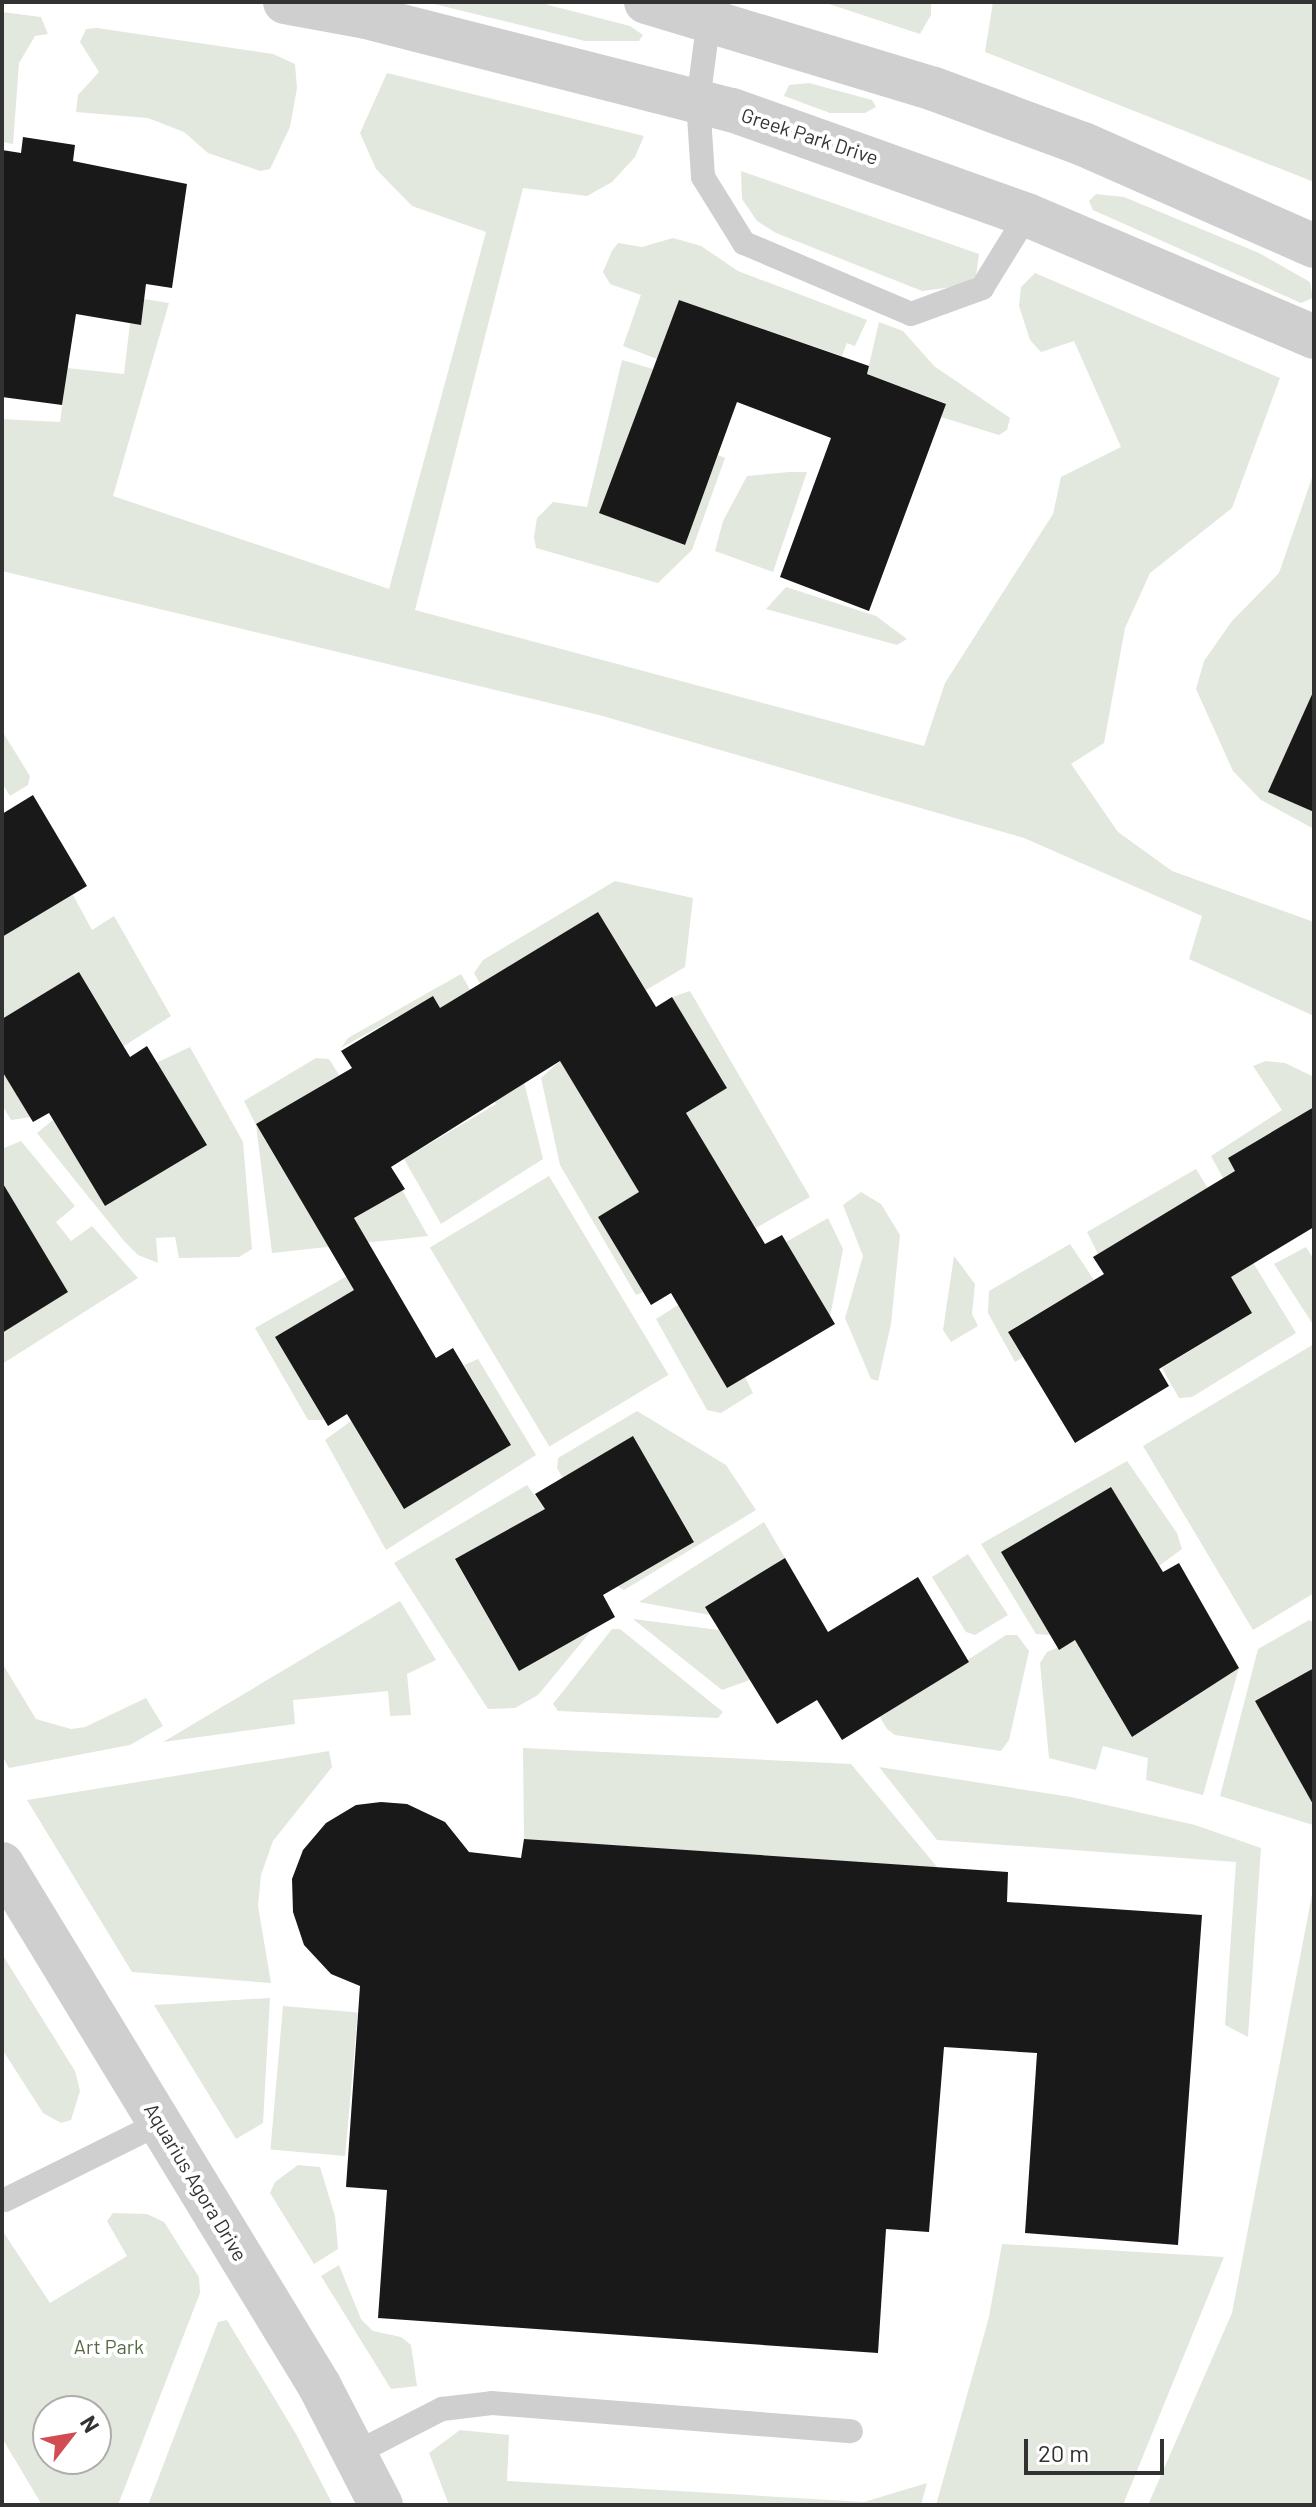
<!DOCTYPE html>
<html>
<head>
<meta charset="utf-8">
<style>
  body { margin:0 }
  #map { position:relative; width:1316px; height:2507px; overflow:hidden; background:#fff; font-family:Barlow,sans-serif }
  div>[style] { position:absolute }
  .green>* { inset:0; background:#e2e8dd; transform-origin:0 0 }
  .building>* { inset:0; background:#191919 }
  .service>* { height:24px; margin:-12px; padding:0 12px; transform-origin:12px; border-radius:12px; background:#cfcfcf }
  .minor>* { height:44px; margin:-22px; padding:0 22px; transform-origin:22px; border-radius:22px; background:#cfcfcf }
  span { translate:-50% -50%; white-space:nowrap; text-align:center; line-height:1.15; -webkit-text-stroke:8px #fff; paint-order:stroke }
  .street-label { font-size:20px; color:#323232 }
  .park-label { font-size:20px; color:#556a44 }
  .frame { position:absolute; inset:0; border:4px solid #323232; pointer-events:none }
  .north { position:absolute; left:32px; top:2395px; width:80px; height:80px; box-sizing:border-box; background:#fff; border:2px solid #adadad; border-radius:50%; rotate:59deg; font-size:22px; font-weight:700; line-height:32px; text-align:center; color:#323232 }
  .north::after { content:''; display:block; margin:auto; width:28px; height:36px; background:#d34b53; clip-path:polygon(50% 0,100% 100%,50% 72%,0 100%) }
  .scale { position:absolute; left:1024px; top:2439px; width:140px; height:36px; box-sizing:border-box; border:4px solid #323232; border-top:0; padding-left:10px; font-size:24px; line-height:28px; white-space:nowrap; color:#323232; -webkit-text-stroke:6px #fff; paint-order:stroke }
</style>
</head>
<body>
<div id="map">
  <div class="green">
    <i style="clip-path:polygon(426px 2px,537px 2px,630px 26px,643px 35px,639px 41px,585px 41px)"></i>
    <i style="clip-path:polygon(823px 2px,931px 2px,931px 15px,920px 34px)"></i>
    <i style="clip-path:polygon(993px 2px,1314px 2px,1314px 182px,985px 52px)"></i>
    <i style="clip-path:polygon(2px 12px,41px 17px,48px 34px,35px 36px,19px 63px,13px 144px,2px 142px)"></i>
    <i style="clip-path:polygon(97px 28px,273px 54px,295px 64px,297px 88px,290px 127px,270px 169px,260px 171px,208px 153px,184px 132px,148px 118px,76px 112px,78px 95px,99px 72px,80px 42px,86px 29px)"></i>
    <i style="clip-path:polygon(387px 73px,644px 136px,635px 157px,612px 182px,587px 196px,523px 188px,415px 610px,924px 746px,945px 683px,1053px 514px,1061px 477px,1121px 447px,1074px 341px,1041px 352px,1030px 340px,1019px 306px,1021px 287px,1035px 273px,1280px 378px,1232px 508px,1150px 573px,1125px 628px,1104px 743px,1071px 764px,1118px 832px,1172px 871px,1314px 922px,1314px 1016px,1189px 959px,1202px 916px,1024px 838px,599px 715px,2px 571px,2px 419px,60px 422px,67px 368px,124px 374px,130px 323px,141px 325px,144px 299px,169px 303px,113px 496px,389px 589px,486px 232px,412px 206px,376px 169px,360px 133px)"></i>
    <i style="clip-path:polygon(809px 83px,872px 100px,876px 107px,865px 113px,830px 113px,784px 96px,789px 85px)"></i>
    <i style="clip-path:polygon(741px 171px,979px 254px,976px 276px,961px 286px,922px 291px,776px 233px,757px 221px,742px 199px)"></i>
    <i style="clip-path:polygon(1096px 194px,1124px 197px,1259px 253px,1310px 282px,1313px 298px,1301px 303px,1093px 210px,1089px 201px)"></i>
    <i style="clip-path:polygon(673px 238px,701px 246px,738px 271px,867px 320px,855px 346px,847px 343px,842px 356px,679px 300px,657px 359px,623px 346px,641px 295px,610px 284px,603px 272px,612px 251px,618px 243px,642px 247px)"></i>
    <i style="clip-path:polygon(879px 322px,903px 331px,934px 366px,1010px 418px,1007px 430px,999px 435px,941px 417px,945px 403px,867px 374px)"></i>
    <i style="clip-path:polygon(622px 360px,653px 369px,600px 513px,684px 545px,718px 455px,725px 458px,692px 550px,658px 583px,536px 548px,534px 537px,537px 518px,553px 502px,587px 507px)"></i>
    <i style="clip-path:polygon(789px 472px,807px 472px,773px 572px,715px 551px,723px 521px,747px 476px)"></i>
    <i style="clip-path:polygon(1314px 472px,1314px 690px,1269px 791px,1314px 812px,1314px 829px,1261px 800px,1233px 771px,1196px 689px,1204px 661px,1232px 621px,1279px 573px)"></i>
    <i style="clip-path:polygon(786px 587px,876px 616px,907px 639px,897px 645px,766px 609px)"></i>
    <i style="clip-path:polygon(2px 731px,30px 776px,28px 785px,10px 796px,2px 783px)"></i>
    <i style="clip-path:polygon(615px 881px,693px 898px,685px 967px,646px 990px,598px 912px,488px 979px,509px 1033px,474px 973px,483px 960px)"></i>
    <i style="clip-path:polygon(73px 895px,92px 930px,114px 916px,171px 1016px,124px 1046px,79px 972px,2px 1019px,2px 937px)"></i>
    <i style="clip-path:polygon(461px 974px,524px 1082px,543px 1159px,441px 1224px,404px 1159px,496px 1104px,433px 997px,341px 1048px,348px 1038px)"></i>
    <i style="clip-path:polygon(690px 991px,810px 1197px,756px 1228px,709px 1151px,598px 1217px,643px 1292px,636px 1295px,560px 1165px,541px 1078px,560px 1061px,618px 1155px,727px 1088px,672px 997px)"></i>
    <i style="clip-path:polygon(190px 1047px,243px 1142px,252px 1249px,239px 1257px,179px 1258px,175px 1237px,156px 1238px,158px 1263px,138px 1255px,124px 1241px,37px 1133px,53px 1120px,105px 1206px,206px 1145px,156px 1063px)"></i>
    <i style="clip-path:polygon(316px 1058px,329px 1059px,339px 1075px,256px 1125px,323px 1237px,402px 1190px,428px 1236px,272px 1253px,256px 1125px,244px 1101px)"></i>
    <i style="clip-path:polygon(1266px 1061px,1285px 1063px,1314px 1077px,1314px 1107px,1228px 1158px,1277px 1243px,1259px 1244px,1211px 1156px,1282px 1110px,1253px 1066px)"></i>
    <i style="clip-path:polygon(2px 1071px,31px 1117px,11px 1120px,2px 1105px)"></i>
    <i style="clip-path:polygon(21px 1141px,75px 1206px,56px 1222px,71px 1241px,92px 1226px,138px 1278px,2px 1364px,2px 1333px,68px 1292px,2px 1184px,2px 1149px)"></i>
    <i style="clip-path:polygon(1196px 1169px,1296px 1333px,1192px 1397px,1179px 1398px,1162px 1368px,1252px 1313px,1185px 1202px,1098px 1254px,1087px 1232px)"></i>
    <i style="left:549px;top:1176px;width:232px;height:139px;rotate:59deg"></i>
    <i style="clip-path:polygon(861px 1192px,881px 1204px,900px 1235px,891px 1324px,878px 1381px,871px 1379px,845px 1318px,863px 1256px,843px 1205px)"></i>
    <i style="clip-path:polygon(828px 1218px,843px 1249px,830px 1317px,786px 1242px)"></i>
    <i style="clip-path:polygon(1070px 1244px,1094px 1280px,1009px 1331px,1023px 1357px,1015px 1362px,988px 1313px,989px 1291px)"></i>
    <i style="clip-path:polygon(1306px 1247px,1314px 1260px,1314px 1326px,1274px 1264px)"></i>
    <i style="clip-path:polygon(954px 1256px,975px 1284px,972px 1314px,978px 1326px,951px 1342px,943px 1330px)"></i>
    <i style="clip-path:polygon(363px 1267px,381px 1275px,275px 1337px,324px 1420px,308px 1420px,255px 1328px)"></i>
    <i style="clip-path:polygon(678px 1305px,727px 1388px,745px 1377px,753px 1393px,721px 1413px,707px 1410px,656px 1319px)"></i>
    <i style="clip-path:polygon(1314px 1344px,1314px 1593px,1253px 1630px,1143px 1446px)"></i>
    <i style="clip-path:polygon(478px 1359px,536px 1455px,386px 1550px,325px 1440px,351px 1421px,404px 1509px,511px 1445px,464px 1365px)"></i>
    <i style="clip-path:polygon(637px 1411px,726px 1465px,756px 1510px,624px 1590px,617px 1586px,694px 1541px,633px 1437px,563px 1478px,557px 1468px,558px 1458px)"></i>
    <i style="clip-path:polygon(1127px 1461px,1177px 1533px,1182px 1549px,1159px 1566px,1111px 1487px,1002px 1552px,1050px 1635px,1036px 1634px,981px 1544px)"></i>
    <i style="clip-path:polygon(527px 1485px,545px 1509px,455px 1560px,519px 1671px,591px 1631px,538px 1695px,515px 1708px,488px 1709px,394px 1563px)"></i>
    <i style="clip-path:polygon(764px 1522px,785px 1558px,710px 1615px,639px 1602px)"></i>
    <i style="clip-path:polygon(968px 1554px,1008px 1615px,975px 1635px,966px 1632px,932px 1577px)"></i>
    <i style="clip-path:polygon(400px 1601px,436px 1660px,407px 1674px,411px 1715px,390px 1716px,388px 1691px,293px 1700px,295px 1724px,163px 1742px)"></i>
    <i style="clip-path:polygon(633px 1619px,719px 1630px,750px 1680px,722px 1690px)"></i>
    <i style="clip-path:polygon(1309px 1620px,1314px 1623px,1314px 1668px,1255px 1701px,1314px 1806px,1313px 1825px,1220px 1796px,1258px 1649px)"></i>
    <i style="clip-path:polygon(612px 1629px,620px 1629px,723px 1712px,718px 1718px,558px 1711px,553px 1704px)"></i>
    <i style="clip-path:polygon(1006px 1635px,1017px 1635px,1029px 1651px,1009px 1740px,1001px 1751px,895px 1735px,887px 1729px,880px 1717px)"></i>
    <i style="clip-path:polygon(1075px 1640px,1132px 1737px,1239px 1668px,1203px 1795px,1146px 1780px,1148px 1758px,1103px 1746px,1096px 1770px,1049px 1758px,1040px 1663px,1047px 1652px)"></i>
    <i style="clip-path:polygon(2px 1663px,36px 1719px,71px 1729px,85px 1727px,146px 1698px,163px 1726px,130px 1745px,9px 1768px,2px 1756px)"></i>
    <i style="clip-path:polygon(523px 1748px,851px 1764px,938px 1868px,524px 1839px)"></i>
    <i style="clip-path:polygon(329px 1751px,332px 1767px,273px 1841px,261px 1875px,258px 1906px,271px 1983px,132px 1972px,27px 1800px)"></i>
    <i style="clip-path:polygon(879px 1767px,1071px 1797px,1195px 1825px,1261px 1848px,1248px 2037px,1225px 2025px,1236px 1862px,937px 1840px)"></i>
    <i style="clip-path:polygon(1314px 1884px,1314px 2505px,1148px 2505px,1232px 2313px)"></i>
    <i style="clip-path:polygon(2px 1954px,75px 2071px,80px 2091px,71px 2120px,61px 2123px,43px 2113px,2px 2049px)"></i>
    <i style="clip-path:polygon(270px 1998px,263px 2123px,236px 2139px,154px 2005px)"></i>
    <i style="left:283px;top:2006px;width:75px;height:144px;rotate:5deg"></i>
    <i style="clip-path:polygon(298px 2165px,320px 2167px,335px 2216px,338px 2249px,314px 2264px,270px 2193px,275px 2182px)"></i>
    <i style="clip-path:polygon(evenodd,113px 2213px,147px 2214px,164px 2222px,199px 2277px,200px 2293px,118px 2505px,42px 2505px,2px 2438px,2px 2230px,50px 2303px,127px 2256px,107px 2221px,113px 2213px,48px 2411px,96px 2411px,96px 2459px,48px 2459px,48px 2411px)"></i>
    <i style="clip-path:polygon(1002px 2244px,1224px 2257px,1123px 2505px,936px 2505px,989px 2317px)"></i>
    <i style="clip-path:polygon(339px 2265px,361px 2319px,373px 2331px,401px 2337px,411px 2345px,417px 2386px,391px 2389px,321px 2276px)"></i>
    <i style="clip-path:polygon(227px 2320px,296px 2434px,333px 2505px,148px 2505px,218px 2322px)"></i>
    <i style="clip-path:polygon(460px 2430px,509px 2435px,507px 2481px,864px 2502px,927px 2483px,921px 2505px,449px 2505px,429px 2453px)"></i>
  </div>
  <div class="building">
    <i style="clip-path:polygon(23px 137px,75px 145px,73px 161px,187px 184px,172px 288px,146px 284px,141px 325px,76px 314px,62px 405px,2px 397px,2px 150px,21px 153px)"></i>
    <i style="clip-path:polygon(679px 300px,869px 366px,867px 374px,946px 404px,869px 611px,780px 577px,831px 438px,737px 402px,685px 545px,599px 513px)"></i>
    <i style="clip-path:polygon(1314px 690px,1314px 812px,1268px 792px)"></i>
    <i style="clip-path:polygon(33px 795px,87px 886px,2px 937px,2px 814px)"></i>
    <i style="clip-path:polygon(598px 912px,656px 1007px,672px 997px,727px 1088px,686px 1113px,765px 1244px,782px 1235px,835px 1324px,727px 1388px,671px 1293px,651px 1305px,598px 1217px,639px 1192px,560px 1061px,391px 1167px,405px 1189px,354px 1218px,436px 1358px,453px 1348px,511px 1445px,404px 1509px,347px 1414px,328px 1426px,275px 1337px,354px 1290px,256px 1124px,352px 1068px,341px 1051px,433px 996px,440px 1008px)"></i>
    <i style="clip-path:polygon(79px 972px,130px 1057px,147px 1046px,207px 1145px,105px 1206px,49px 1113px,33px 1122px,2px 1071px,2px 1019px)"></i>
    <i style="clip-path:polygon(1314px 1107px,1314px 1227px,1231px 1277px,1252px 1313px,1159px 1369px,1169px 1386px,1075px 1443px,1008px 1332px,1104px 1274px,1093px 1257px,1235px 1171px,1228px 1158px)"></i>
    <i style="clip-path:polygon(2px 1182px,68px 1292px,2px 1333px)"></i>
    <i style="clip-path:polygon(633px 1436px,694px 1542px,603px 1595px,615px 1617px,519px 1671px,455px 1559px,545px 1509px,535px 1494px)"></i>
    <i style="clip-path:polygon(1111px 1487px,1163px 1572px,1179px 1563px,1239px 1668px,1132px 1737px,1075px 1640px,1059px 1650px,1001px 1552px)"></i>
    <i style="clip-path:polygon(785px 1558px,828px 1632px,918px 1577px,969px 1662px,842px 1740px,817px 1700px,777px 1724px,705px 1607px)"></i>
    <i style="clip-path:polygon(1314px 1668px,1314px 1806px,1255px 1701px)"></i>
    <i style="clip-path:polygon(381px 1802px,407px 1804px,445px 1822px,469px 1852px,521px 1858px,524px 1839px,1008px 1872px,1007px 1902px,1202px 1915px,1178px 2245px,1025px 2233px,1037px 2053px,944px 2047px,929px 2232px,886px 2229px,878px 2353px,378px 2318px,387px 2190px,346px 2187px,360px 1986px,331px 1974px,304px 1945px,293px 1912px,292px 1879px,303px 1850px,326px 1823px,356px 1805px)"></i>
  </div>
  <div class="service">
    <i style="left:709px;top:18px;width:84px;rotate:97.5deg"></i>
    <i style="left:698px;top:101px;width:76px;rotate:86.2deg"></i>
    <i style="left:703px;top:177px;width:78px;rotate:58.2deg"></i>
    <i style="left:744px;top:243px;width:181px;rotate:23deg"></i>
    <i style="left:911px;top:314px;width:76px;rotate:-20.1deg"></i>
    <i style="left:982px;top:288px;width:86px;rotate:-58.3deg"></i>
    <i style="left:5px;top:2200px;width:173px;rotate:-26.4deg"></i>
    <i style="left:354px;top:2454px;width:99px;rotate:-27.1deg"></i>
    <i style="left:442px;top:2409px;width:50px;rotate:-6.8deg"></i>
    <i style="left:492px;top:2403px;width:360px;rotate:4.5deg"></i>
  </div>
  <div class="minor">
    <i style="left:285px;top:2px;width:82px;rotate:10.5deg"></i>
    <i style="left:366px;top:17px;width:378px;rotate:14.3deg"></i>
    <i style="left:732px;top:110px;width:313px;rotate:19.6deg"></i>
    <i style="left:1027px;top:215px;width:312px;rotate:23deg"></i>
    <i style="left:646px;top:2px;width:301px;rotate:16.8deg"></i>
    <i style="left:934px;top:89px;width:159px;rotate:20.3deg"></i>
    <i style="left:1083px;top:144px;width:253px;rotate:23.8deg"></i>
    <i style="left:2px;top:1864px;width:610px;rotate:58.68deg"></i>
    <i style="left:319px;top:2385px;width:135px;rotate:62.7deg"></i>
  </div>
  <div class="street-label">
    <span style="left:810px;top:136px;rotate:18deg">Greek Park Drive</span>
    <span style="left:196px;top:2182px;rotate:59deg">Aquarius Agora Drive</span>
  </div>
  <div class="park-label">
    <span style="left:109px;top:2346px">Art Park</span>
  </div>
  <div class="frame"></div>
  <div class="north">N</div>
  <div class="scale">20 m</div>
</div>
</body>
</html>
